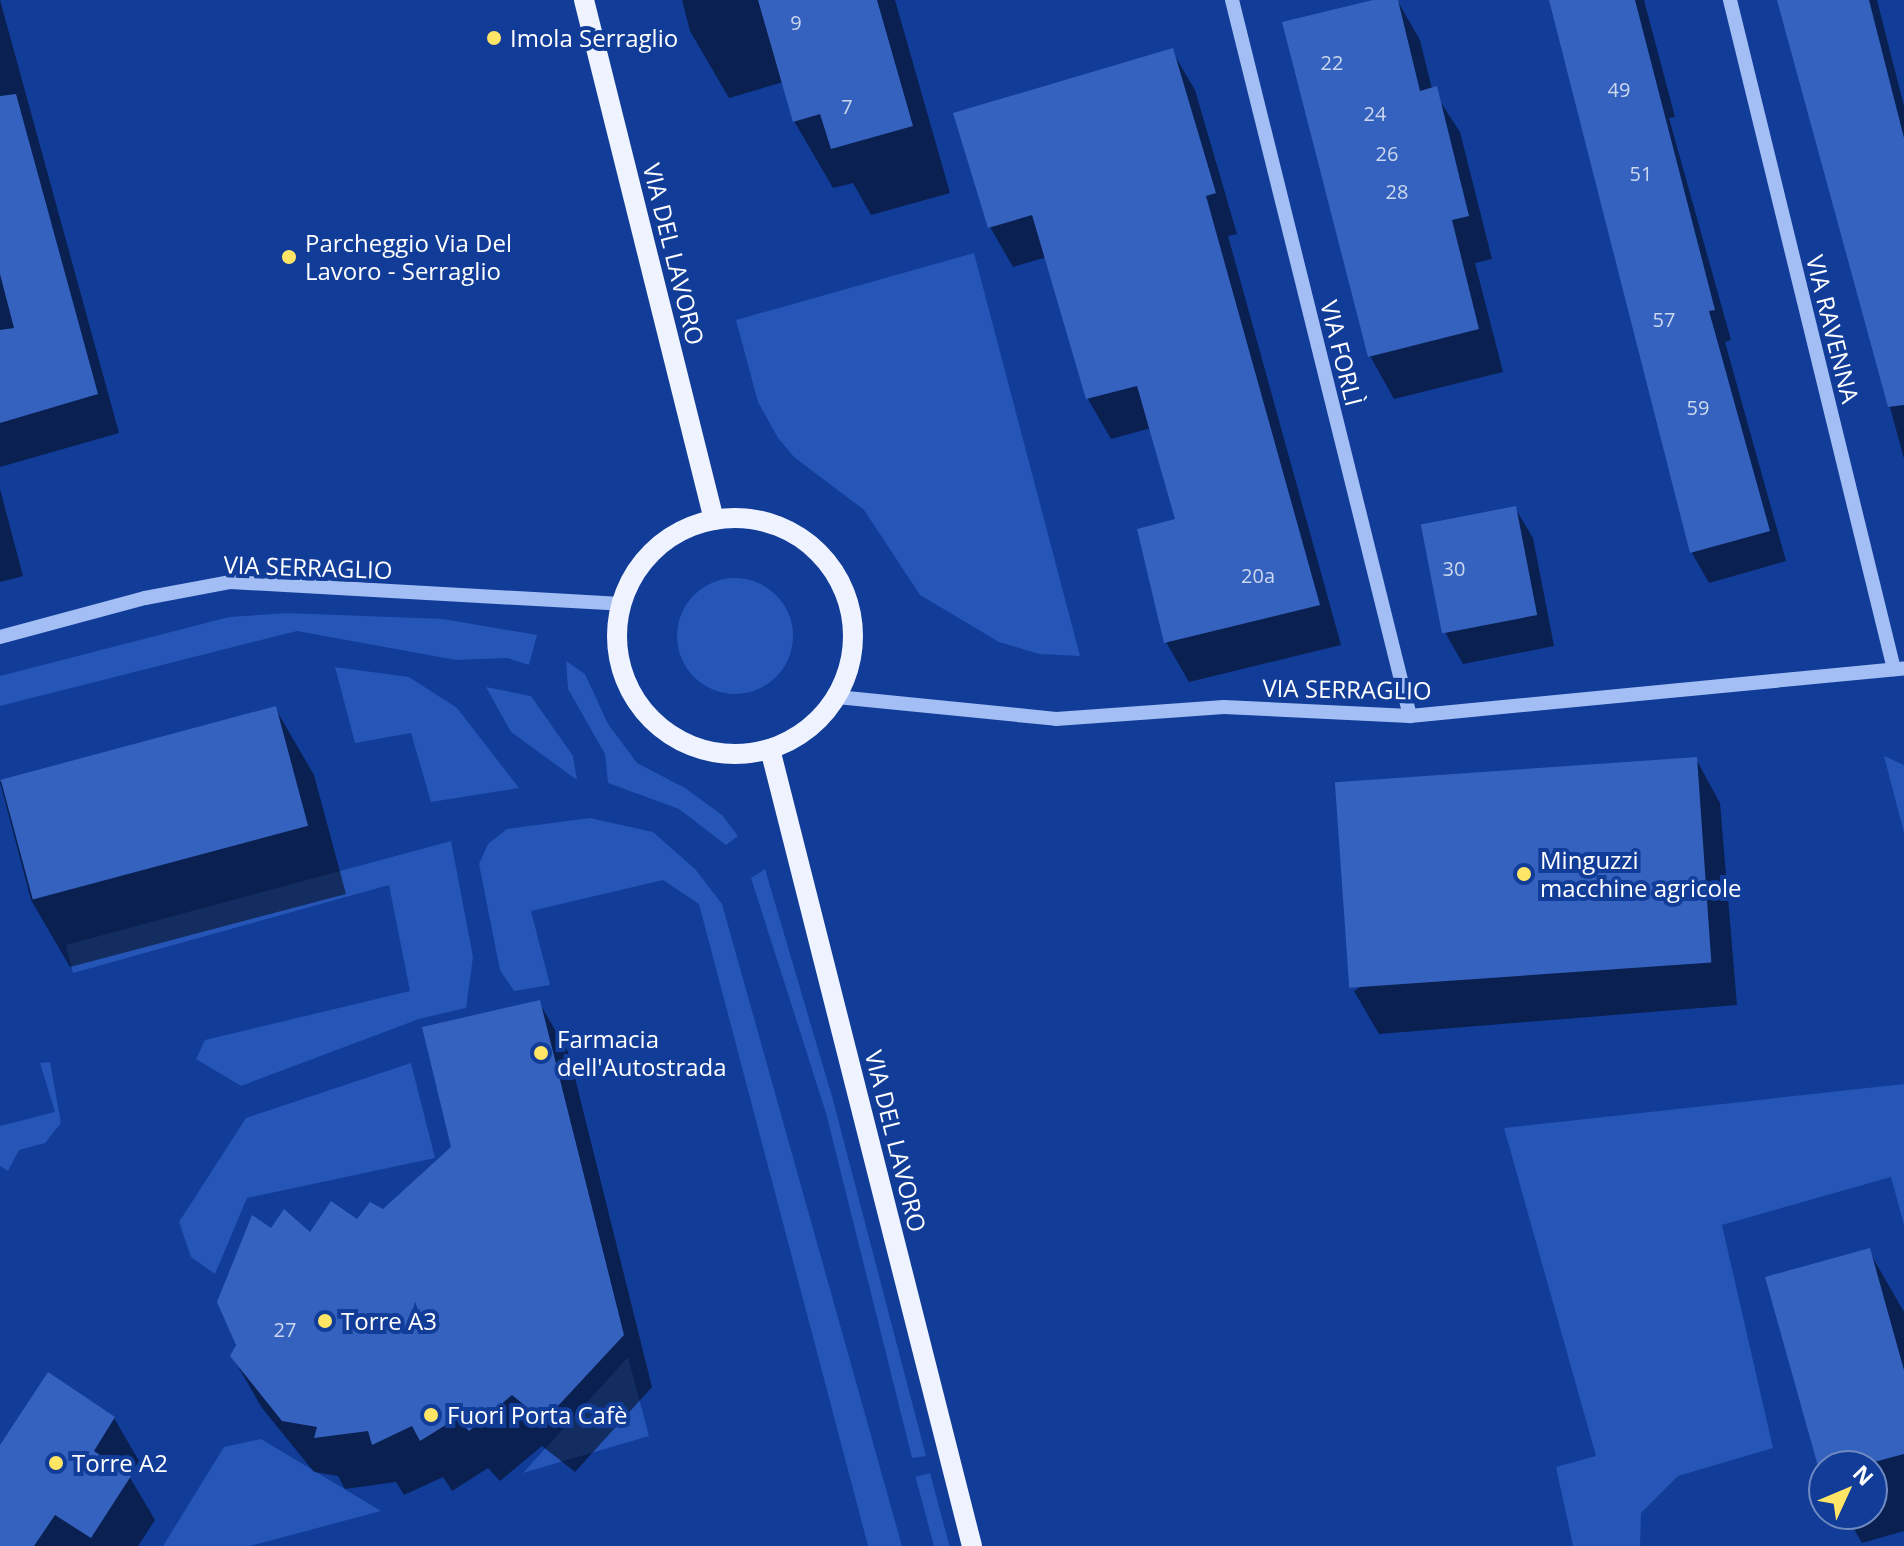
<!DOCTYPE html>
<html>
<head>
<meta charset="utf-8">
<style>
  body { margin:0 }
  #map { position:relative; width:1904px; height:1546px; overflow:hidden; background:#113c98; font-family:"Open Sans",sans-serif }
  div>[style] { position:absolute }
  .green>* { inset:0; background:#2455b7; transform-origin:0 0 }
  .round { border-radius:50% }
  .shadow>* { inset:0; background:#0007 }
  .building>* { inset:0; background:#3562be; transform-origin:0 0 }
  .minor>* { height:14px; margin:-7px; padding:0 7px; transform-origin:7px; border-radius:7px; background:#a2bef4 }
  .major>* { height:20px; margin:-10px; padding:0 10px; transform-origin:10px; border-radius:10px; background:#eff3ff }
  .major>.ring { margin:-10px; padding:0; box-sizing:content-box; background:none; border:20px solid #eff3ff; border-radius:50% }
  .dots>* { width:22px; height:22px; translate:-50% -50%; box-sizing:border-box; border:4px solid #113c98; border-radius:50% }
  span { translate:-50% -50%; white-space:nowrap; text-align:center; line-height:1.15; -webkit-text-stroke:8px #113c98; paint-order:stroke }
  .number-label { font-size:20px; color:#ccd8ef }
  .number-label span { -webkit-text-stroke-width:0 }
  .poi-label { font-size:24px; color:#fff }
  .left { translate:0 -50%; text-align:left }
  .street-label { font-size:24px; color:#fff }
  .north { position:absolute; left:1808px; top:1450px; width:80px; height:80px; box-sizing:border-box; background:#113c98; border:2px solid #708ac1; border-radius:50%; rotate:46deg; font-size:22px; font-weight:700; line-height:32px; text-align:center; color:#fff }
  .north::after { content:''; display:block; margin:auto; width:28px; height:36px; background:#ffe565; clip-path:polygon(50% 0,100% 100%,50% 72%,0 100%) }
</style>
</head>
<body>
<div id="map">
  <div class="green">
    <i style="clip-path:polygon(974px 253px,1080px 656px,1039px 654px,999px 642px,920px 595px,864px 510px,794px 457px,778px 438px,758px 402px,736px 320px)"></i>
    <i class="round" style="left:677px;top:578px;width:116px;height:116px"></i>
    <i style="clip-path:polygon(287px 613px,443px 619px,537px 635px,529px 665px,507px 658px,456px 660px,297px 631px,0 706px,0 676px,229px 617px)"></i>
    <i style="clip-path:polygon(566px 661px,585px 674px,608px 724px,637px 763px,685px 788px,722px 815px,738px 836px,726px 845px,679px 809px,608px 783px,605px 754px,568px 689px)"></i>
    <i style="clip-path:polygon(335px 667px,409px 677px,457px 708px,519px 788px,431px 802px,411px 733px,355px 743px)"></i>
    <i style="clip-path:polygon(486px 687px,531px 696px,573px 756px,577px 780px,511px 732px)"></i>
    <i style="clip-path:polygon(1884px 756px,1904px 765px,1904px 833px)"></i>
    <i style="clip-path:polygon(590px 818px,653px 832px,695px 869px,722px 904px,902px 1546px,868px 1546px,699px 904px,663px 880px,531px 911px,550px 985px,514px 991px,500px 970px,479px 864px,488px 844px,507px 829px)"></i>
    <i style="clip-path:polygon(451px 841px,473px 957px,466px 1008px,419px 1019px,241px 1086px,196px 1059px,205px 1040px,410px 991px,389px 885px,73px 973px,66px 945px)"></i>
    <i style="clip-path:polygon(765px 869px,833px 1100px,926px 1456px,912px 1458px,826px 1113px,751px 878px)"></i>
    <i style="clip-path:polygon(50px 1062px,61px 1123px,45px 1143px,19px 1150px,8px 1171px,0 1166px,0 1126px,55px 1112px,40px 1063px)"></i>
    <i style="clip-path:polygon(411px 1063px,435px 1158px,247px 1198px,215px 1274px,191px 1257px,179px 1222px,246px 1118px)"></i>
    <i style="clip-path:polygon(1904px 1084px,1904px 1225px,1891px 1177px,1722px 1225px,1773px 1448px,1678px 1476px,1641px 1513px,1640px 1546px,1573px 1546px,1556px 1467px,1596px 1456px,1504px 1128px)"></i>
    <i style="clip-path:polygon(628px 1357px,649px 1436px,523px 1473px)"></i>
    <i style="clip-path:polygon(261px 1439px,381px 1511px,250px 1546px,163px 1546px,224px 1447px)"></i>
    <i style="left:930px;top:1473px;width:75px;height:15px;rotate:75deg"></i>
  </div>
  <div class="shadow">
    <i style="clip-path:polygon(0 0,119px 433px,0 467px)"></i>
    <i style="clip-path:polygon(682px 0,895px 0,950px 193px,871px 215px,853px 183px,833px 188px,794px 121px,783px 82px,729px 98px,690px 31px)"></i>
    <i style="clip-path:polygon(1381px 0,1397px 0,1420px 40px,1432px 89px,1460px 132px,1492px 259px,1475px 263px,1503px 372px,1394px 399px,1370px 356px)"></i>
    <i style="clip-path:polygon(1550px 0,1644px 0,1675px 117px,1669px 118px,1731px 340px,1725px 342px,1786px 561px,1709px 583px,1692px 553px)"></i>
    <i style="clip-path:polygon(1780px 0,1877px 0,1904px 106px,1904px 459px)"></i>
    <i style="clip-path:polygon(1172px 51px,1195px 90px,1237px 234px,1228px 236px,1341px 645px,1189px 682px,1166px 642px,1177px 521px,1151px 428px,1111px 439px,1088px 399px,1047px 257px,1013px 267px,990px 227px)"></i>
    <i style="clip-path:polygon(0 489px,23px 576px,0 582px)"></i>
    <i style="clip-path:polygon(1515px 508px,1533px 538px,1554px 646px,1463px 664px,1446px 634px,1424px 527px)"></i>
    <i style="clip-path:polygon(275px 708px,314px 775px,346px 894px,70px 967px,31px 900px,0 782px)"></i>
    <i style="clip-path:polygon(1696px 759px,1720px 803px,1737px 1005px,1379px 1034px,1354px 991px)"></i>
    <i style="clip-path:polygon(539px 1002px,569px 1054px,652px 1387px,575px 1472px,542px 1446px,500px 1481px,488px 1468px,452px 1491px,443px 1477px,404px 1495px,396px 1482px,345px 1489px,338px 1476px,314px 1472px,262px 1408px,232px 1356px,272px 1231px,310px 1235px,384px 1212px,454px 1147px)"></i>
    <i style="clip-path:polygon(1869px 1251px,1904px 1312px,1904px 1531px,1862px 1543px,1845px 1514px,1872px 1514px,1872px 1466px,1824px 1466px,1823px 1476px,1768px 1279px)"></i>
    <i style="clip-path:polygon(114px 1418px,139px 1461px,129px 1476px,155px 1520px,138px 1546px,0 1546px,0 1448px)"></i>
  </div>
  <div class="building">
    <i style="clip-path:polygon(758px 0,877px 0,913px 126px,831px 149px,820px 114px,793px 122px)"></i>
    <i style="clip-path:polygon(1373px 0,1398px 0,1420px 91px,1437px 86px,1469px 216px,1452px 220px,1479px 329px,1368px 357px,1282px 22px)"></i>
    <i style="clip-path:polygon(1549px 0,1635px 0,1715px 310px,1709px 311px,1770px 531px,1690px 553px)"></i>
    <i style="clip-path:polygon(1777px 0,1869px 0,1904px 138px,1904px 405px,1888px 407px)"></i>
    <i style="clip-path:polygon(1173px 48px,1216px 193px,1206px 196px,1320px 605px,1164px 643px,1137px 529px,1175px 519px,1137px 386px,1086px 399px,1032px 215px,988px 228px,953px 113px)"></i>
    <i style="clip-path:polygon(16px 94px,98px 394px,0 423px,0 330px,14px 328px,0 274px,0 96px)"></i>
    <i style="left:1516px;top:506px;width:111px;height:97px;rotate:79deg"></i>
    <i style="left:276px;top:706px;width:124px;height:285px;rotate:75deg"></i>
    <i style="left:1697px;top:757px;width:206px;height:363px;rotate:86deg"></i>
    <i style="clip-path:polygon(540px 1000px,624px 1335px,544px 1421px,512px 1395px,469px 1431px,457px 1418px,420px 1441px,412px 1426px,372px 1445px,368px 1431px,314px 1438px,317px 1427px,282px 1421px,230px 1356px,236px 1345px,217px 1302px,252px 1215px,271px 1228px,284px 1209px,310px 1232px,331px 1201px,357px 1219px,370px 1202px,383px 1209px,451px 1147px,422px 1027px)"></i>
    <i style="clip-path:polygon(1870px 1248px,1904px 1370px,1904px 1454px,1859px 1466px,1824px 1466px,1821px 1477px,1765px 1277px)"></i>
    <i style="clip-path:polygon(48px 1372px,115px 1417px,94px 1451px,131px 1476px,91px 1538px,55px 1515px,34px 1546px,0 1546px,0 1445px)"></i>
  </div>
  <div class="minor">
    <i style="left:1232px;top:0;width:738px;rotate:76.04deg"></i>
    <i style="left:1730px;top:0;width:689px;rotate:76.23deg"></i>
    <i style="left:0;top:637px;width:150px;rotate:-15.1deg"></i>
    <i style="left:145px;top:598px;width:86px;rotate:-10.7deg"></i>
    <i style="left:230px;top:582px;width:392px;rotate:3.2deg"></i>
    <i style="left:837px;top:697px;width:220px;rotate:5.7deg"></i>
    <i style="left:1056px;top:719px;width:168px;rotate:-4.1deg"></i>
    <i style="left:1224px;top:707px;width:186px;rotate:2.8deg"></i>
    <i style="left:1410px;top:716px;width:496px;rotate:-5.5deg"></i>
  </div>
  <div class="major">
    <i style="left:584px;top:0;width:536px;rotate:75.96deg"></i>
    <i class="ring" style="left:617px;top:518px;width:216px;height:216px"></i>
    <i style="left:770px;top:749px;width:822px;rotate:75.78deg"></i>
  </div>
  <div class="dots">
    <i style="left:494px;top:38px;background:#ffe565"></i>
    <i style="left:289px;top:257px;background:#ffe565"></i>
    <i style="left:1524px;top:874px;background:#ffe565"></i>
    <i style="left:541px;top:1053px;background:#ffe565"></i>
    <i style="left:325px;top:1321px;background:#ffe565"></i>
    <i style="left:431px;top:1415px;background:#ffe565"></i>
    <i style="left:56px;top:1463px;background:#ffe565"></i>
  </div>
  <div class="number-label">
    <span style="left:796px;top:22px">9</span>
    <span style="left:1332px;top:62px">22</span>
    <span style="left:1619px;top:89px">49</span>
    <span style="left:847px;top:106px">7</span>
    <span style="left:1375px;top:113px">24</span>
    <span style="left:1387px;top:153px">26</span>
    <span style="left:1641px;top:173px">51</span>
    <span style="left:1397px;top:191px">28</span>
    <span style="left:1664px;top:319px">57</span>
    <span style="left:1698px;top:407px">59</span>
    <span style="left:1454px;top:568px">30</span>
    <span style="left:1258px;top:575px">20a</span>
    <span style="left:285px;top:1329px">27</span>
  </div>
  <div class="poi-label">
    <span class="left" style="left:510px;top:38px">Imola Serraglio</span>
    <span class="left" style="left:305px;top:257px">Parcheggio Via Del<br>Lavoro - Serraglio</span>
    <span class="left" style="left:1540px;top:874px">Minguzzi<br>macchine agricole</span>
    <span class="left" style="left:557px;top:1053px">Farmacia<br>dell'Autostrada</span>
    <span class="left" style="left:341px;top:1321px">Torre A3</span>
    <span class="left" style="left:447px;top:1415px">Fuori Porta Cafè</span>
    <span class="left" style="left:72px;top:1463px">Torre A2</span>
  </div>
  <div class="street-label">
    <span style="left:674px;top:254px;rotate:76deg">VIA DEL LAVORO</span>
    <span style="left:1833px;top:329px;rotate:76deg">VIA RAVENNA</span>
    <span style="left:1342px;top:353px;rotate:76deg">VIA FORLÌ</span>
    <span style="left:308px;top:567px;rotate:2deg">VIA SERRAGLIO</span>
    <span style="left:1347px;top:689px;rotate:1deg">VIA SERRAGLIO</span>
    <span style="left:896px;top:1141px;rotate:76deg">VIA DEL LAVORO</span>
  </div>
  <div class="north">N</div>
</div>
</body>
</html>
